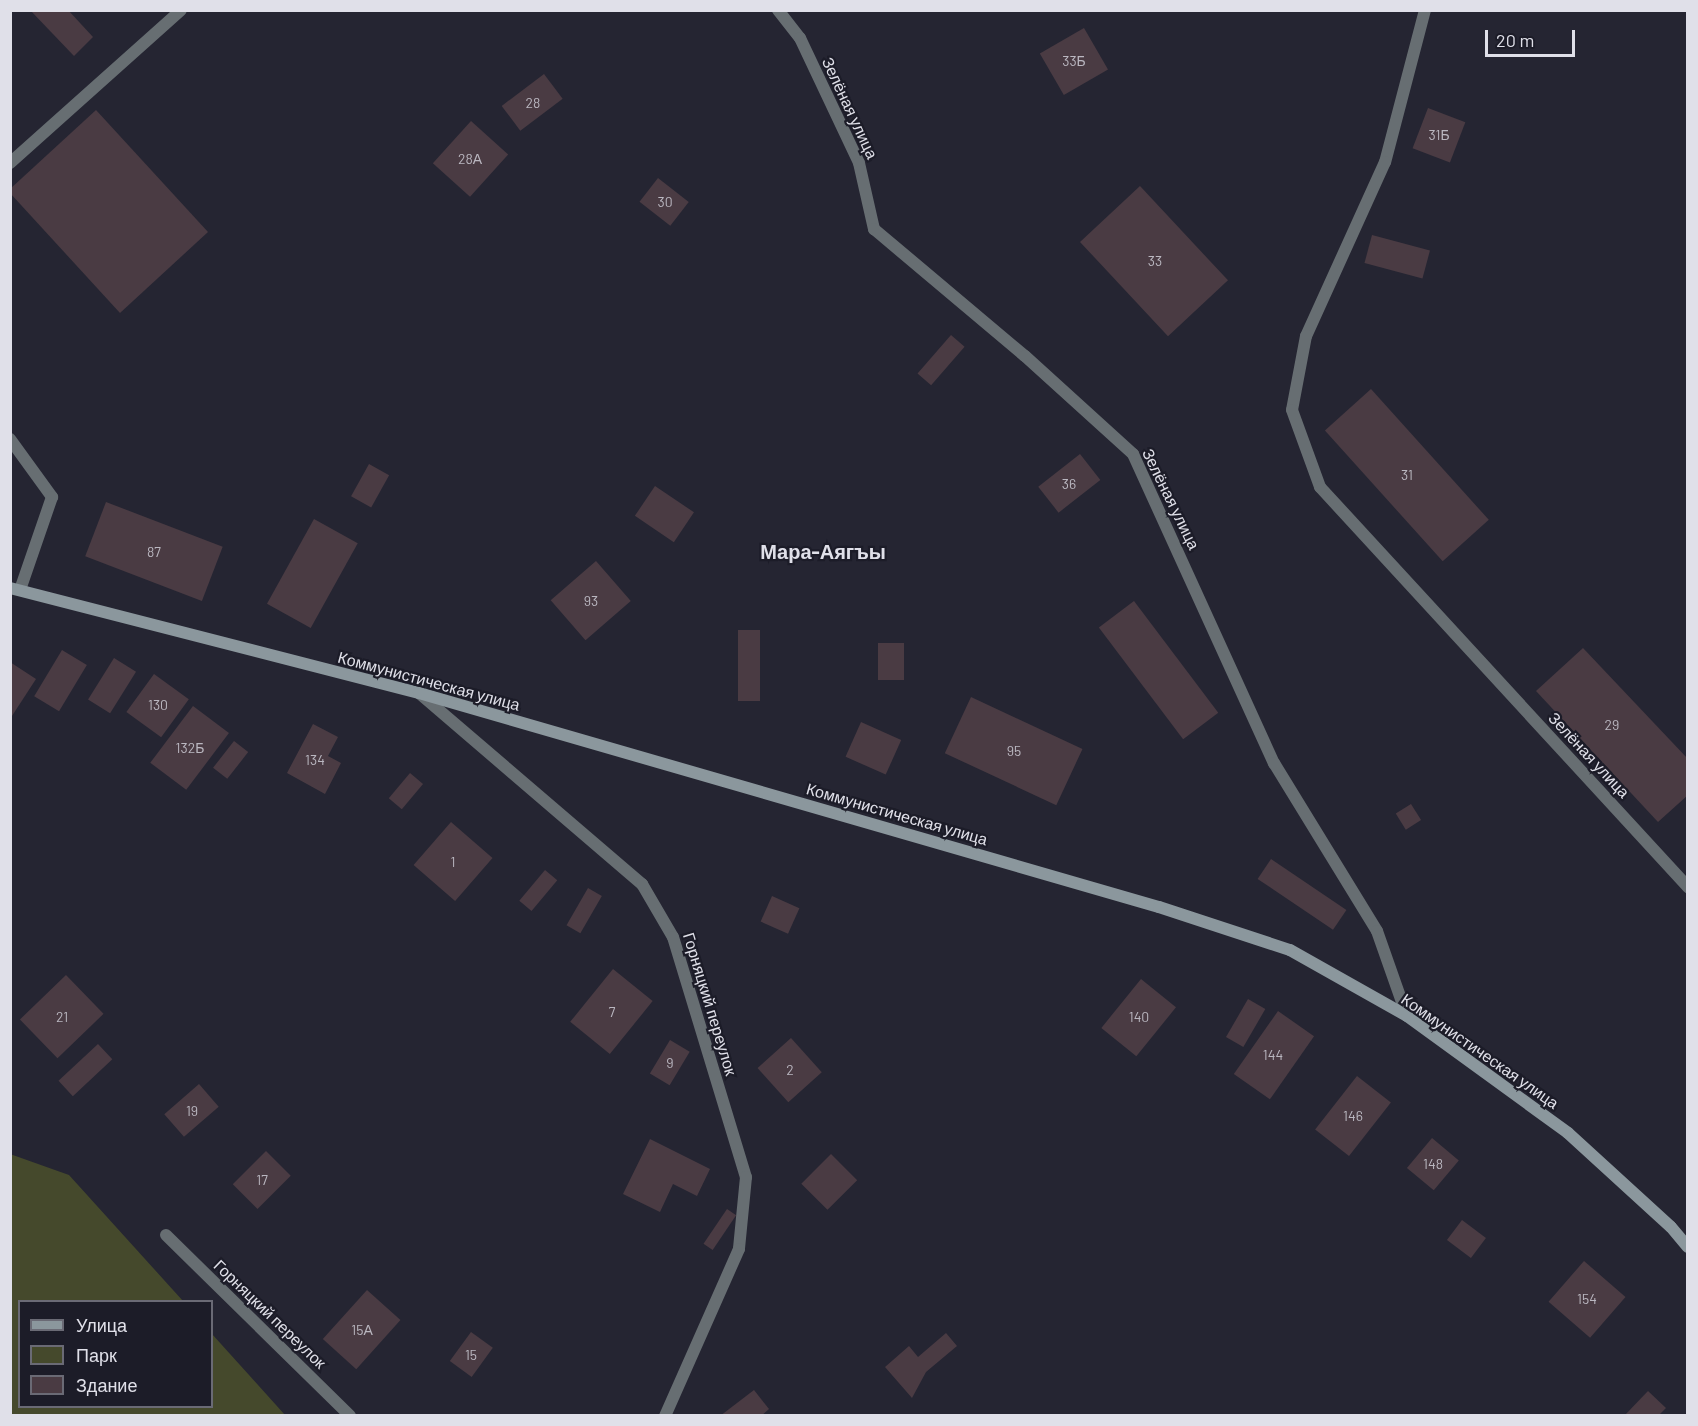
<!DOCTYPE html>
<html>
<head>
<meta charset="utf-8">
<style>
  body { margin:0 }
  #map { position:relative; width:1698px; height:1426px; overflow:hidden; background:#252532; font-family:Barlow,sans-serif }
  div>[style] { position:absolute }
  .green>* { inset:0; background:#45492c }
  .building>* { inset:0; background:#4a3b43; transform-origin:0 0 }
  .lane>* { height:12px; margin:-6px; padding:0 6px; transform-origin:6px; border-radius:6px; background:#676e72 }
  .street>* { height:12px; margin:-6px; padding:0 6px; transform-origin:6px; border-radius:6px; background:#676e72 }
  .secondary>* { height:12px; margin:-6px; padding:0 6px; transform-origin:6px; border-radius:6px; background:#8b979d }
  span { translate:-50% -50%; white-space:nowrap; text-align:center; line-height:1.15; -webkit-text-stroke:4.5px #1c1c28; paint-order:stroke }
  .number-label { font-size:14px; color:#bab7c0 }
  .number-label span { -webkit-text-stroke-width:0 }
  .street-label { font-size:16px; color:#e0e0e9 }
  .quarter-label { font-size:20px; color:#e0e0e9; font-weight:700 }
  .frame { position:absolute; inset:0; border:12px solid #e0e0e9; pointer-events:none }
  .legend { position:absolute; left:18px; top:1300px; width:195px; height:108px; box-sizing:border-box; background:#1c1c28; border:2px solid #6a6a75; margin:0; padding:8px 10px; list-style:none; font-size:18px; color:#e0e0e9 }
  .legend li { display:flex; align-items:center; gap:12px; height:30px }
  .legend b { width:30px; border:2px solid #6a6a75 }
  .scale { position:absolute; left:1485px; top:30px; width:90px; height:27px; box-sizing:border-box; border:3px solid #e0e0e9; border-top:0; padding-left:8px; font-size:18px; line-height:21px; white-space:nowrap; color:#e0e0e9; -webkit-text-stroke:4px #1c1c28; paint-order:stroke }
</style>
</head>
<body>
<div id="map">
  <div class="green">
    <i style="clip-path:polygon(10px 1154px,69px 1175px,183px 1301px,20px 1302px,20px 1406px,212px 1406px,212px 1334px,285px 1415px,11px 1415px)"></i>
  </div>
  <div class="building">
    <i style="clip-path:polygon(30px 10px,68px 10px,93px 37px,74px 56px)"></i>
    <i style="left:1084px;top:28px;width:48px;height:51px;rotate:60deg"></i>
    <i style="left:544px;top:74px;width:31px;height:53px;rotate:53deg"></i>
    <i style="left:1428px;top:108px;width:40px;height:43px;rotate:21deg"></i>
    <i style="clip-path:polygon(96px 110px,208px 232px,120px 313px,10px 193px,10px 189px)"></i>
    <i style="left:471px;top:121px;width:50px;height:57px;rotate:42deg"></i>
    <i style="left:658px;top:178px;width:39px;height:30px;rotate:38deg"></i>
    <i style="left:1140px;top:186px;width:129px;height:82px;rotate:47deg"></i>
    <i style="left:1372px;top:235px;width:60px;height:29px;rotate:15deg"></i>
    <i style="left:951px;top:335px;width:18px;height:51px;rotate:41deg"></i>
    <i style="left:1371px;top:389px;width:176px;height:62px;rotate:48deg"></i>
    <i style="left:1080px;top:454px;width:33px;height:53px;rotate:52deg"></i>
    <i style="left:369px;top:464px;width:23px;height:37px;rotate:29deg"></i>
    <i style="left:655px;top:486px;width:47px;height:36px;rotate:34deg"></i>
    <i style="left:106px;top:502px;width:125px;height:58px;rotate:21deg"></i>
    <i style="left:314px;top:519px;width:50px;height:97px;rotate:29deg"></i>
    <i style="left:596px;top:561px;width:53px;height:60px;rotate:49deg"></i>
    <i style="left:1134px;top:601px;width:140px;height:44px;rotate:53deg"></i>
    <i style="left:738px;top:630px;width:22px;height:71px"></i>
    <i style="left:878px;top:643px;width:26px;height:37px"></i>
    <i style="clip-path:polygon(1583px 648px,1688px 759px,1688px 795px,1658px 822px,1536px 691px)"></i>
    <i style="left:62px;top:650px;width:29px;height:54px;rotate:31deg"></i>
    <i style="left:114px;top:658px;width:26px;height:49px;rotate:32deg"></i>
    <i style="clip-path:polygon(10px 662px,36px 679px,10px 719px)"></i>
    <i style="left:154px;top:674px;width:43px;height:47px;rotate:36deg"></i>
    <i style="left:971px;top:697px;width:123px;height:62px;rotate:25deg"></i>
    <i style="left:193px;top:706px;width:45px;height:71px;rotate:37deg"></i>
    <i style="left:861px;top:722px;width:44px;height:38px;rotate:24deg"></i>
    <i style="clip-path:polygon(313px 724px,338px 737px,328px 756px,341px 763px,325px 794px,287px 773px)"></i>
    <i style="left:234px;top:741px;width:18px;height:34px;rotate:38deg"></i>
    <i style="left:410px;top:773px;width:17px;height:33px;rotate:40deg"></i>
    <i style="left:1411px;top:804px;width:19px;height:18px;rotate:58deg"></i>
    <i style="left:451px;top:822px;width:55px;height:57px;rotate:41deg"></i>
    <i style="left:1271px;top:859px;width:91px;height:24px;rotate:34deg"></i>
    <i style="left:545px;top:870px;width:16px;height:40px;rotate:40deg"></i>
    <i style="left:588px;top:888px;width:16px;height:43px;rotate:30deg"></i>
    <i style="left:772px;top:896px;width:30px;height:28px;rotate:24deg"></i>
    <i style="left:613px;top:969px;width:51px;height:68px;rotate:39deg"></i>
    <i style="left:66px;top:975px;width:54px;height:64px;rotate:46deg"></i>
    <i style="left:1141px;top:979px;width:45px;height:63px;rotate:39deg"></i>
    <i style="left:1248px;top:999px;width:20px;height:44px;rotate:30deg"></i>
    <i style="left:1278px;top:1011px;width:44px;height:77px;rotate:35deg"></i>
    <i style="left:791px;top:1038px;width:46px;height:45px;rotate:48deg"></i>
    <i style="left:670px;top:1040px;width:23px;height:39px;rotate:31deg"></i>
    <i style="left:98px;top:1044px;width:21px;height:54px;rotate:47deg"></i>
    <i style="left:1357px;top:1076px;width:43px;height:68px;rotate:38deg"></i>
    <i style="left:199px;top:1084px;width:30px;height:46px;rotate:49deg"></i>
    <i style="left:1432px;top:1138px;width:35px;height:39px;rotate:40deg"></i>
    <i style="clip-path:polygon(650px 1139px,710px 1169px,697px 1196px,673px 1184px,660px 1212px,623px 1194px)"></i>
    <i style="left:266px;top:1151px;width:35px;height:47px;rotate:45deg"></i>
    <i style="left:831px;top:1154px;width:37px;height:42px;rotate:45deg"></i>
    <i style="left:727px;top:1209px;width:11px;height:42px;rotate:34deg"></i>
    <i style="left:1462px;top:1220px;width:30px;height:25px;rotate:37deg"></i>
    <i style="left:1584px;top:1261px;width:55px;height:54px;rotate:41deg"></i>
    <i style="left:367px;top:1290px;width:45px;height:66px;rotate:42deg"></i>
    <i style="left:471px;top:1332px;width:27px;height:36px;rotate:36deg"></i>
    <i style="clip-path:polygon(946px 1333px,957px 1346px,926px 1372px,912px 1398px,885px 1367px,909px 1346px,918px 1357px)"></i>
    <i style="clip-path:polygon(754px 1390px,769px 1409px,761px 1416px,720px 1416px)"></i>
    <i style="clip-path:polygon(1648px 1391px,1666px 1408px,1658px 1416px,1624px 1416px)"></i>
  </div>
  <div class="lane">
    <i style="left:10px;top:163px;width:229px;rotate:-41.8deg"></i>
    <i style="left:10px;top:439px;width:72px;rotate:54.1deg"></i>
    <i style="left:52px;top:497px;width:98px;rotate:109deg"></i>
  </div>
  <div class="street">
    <i style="left:778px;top:10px;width:36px;rotate:52deg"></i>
    <i style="left:800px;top:38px;width:138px;rotate:64.7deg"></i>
    <i style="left:859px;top:163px;width:68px;rotate:77.2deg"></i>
    <i style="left:874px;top:229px;width:197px;rotate:40.1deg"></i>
    <i style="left:1025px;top:356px;width:146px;rotate:42.2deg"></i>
    <i style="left:1133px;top:454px;width:340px;rotate:65.5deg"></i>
    <i style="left:1274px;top:763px;width:197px;rotate:58.5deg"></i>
    <i style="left:1377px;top:931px;width:90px;rotate:70.6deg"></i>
    <i style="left:1425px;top:10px;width:157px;rotate:104.7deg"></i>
    <i style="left:1385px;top:162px;width:191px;rotate:114.4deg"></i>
    <i style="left:1306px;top:336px;width:75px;rotate:100.7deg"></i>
    <i style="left:1292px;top:410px;width:82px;rotate:70deg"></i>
    <i style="left:1320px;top:487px;width:544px;rotate:47.39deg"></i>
    <i style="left:419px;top:693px;width:294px;rotate:40.6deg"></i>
    <i style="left:642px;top:884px;width:61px;rotate:59.7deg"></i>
    <i style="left:673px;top:937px;width:251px;rotate:73.1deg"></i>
    <i style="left:746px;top:1177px;width:72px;rotate:95.6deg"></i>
    <i style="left:739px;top:1249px;width:183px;rotate:113.9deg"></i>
    <i style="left:166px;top:1235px;width:258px;rotate:44.5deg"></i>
  </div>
  <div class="secondary">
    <i style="left:10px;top:588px;width:422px;rotate:14.4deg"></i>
    <i style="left:419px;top:693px;width:770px;rotate:16.13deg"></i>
    <i style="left:1159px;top:907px;width:138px;rotate:18.2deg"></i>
    <i style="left:1290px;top:950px;width:134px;rotate:29.4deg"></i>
    <i style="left:1407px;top:1016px;width:199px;rotate:36deg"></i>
    <i style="left:1568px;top:1133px;width:139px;rotate:42.4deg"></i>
    <i style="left:1671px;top:1227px;width:26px;rotate:50deg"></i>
  </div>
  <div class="number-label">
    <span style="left:1074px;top:61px">33Б</span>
    <span style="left:533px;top:103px">28</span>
    <span style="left:1439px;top:135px">31Б</span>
    <span style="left:470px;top:159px">28А</span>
    <span style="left:665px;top:202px">30</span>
    <span style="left:1155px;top:261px">33</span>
    <span style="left:1407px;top:475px">31</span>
    <span style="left:1069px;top:484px">36</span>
    <span style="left:154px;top:552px">87</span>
    <span style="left:591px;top:601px">93</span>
    <span style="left:158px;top:705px">130</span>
    <span style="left:1612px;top:725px">29</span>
    <span style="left:190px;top:748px">132Б</span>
    <span style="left:1014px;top:751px">95</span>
    <span style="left:315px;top:760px">134</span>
    <span style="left:453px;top:862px">1</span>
    <span style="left:612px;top:1012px">7</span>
    <span style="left:62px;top:1017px">21</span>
    <span style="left:1139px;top:1017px">140</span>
    <span style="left:1273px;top:1055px">144</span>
    <span style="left:670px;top:1063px">9</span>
    <span style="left:790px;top:1070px">2</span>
    <span style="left:192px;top:1111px">19</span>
    <span style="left:1353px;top:1116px">146</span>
    <span style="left:1433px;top:1164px">148</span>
    <span style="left:262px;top:1180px">17</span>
    <span style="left:1587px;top:1299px">154</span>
    <span style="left:362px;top:1330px">15А</span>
    <span style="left:471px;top:1355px">15</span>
  </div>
  <div class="street-label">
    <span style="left:850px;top:108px;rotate:65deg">Зелёная улица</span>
    <span style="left:1171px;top:499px;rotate:64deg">Зелёная улица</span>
    <span style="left:429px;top:681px;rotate:15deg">Коммунистическая улица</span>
    <span style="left:1589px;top:755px;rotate:47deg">Зелёная улица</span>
    <span style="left:897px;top:814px;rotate:16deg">Коммунистическая улица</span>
    <span style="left:710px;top:1004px;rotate:73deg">Горняцкий переулок</span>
    <span style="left:1480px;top:1051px;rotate:35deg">Коммунистическая улица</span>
    <span style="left:270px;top:1314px;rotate:44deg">Горняцкий переулок</span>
  </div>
  <div class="quarter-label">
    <span style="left:823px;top:551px">Мара-Аягъы</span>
  </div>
  <div class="frame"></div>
  <ul class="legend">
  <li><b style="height:8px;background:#8b979d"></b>Улица</li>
  <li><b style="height:16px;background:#45492c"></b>Парк</li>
  <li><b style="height:16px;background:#4a3b43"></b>Здание</li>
  </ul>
  <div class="scale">20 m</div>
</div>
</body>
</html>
